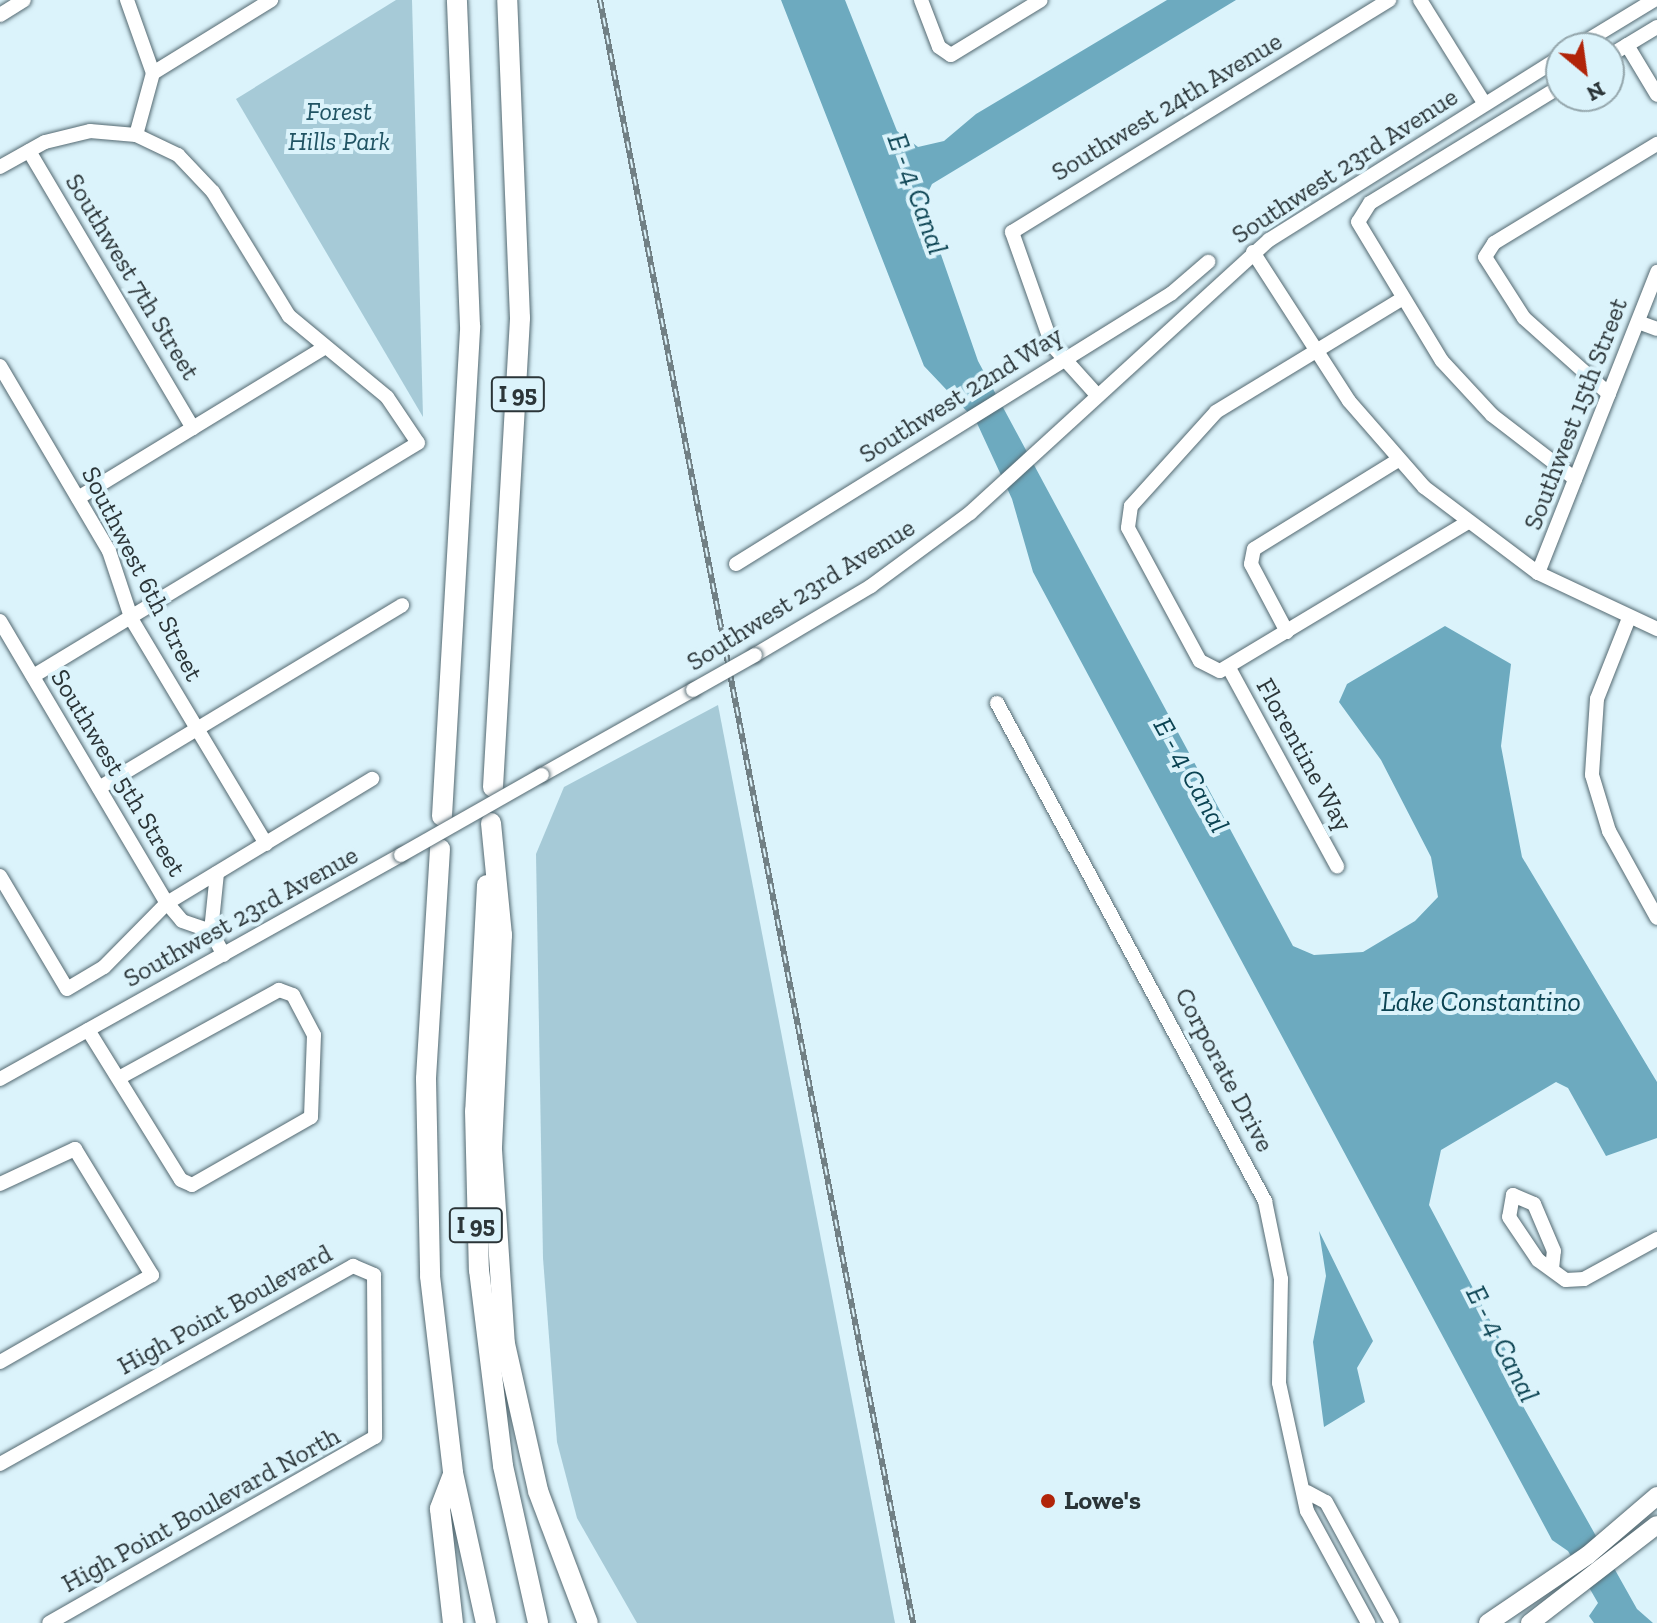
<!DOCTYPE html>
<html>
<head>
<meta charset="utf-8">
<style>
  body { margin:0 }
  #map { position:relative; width:1657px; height:1623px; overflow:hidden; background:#dbf3fb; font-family:"Zilla Slab",serif }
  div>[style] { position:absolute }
  .green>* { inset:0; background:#a6cad7 }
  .water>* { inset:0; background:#6daabf }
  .roads { filter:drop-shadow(0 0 2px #546971) drop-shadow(0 0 2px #546971) }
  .minor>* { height:14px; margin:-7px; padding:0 7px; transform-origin:7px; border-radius:7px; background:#fff }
  .major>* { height:18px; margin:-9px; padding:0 9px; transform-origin:9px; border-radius:9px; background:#fff }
  .highway>* { height:20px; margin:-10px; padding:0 10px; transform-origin:10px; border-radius:10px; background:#fff }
  .rail>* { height:6px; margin-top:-3px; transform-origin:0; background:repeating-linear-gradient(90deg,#dbf3fb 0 9px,#718085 0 18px); box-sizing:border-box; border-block:2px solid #718085 }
  .bridges { filter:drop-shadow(0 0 2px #546971) drop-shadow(0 0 2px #546971) }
  .minor-bridge>* { height:14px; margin:-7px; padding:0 7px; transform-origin:7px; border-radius:7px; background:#fff }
  .dots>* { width:22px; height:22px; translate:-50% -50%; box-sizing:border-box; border:4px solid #dbf3fb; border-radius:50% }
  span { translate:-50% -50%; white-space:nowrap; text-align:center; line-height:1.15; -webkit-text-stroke:8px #dbf3fb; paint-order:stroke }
  .shield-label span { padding:2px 6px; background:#dbf3fb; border:2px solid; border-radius:6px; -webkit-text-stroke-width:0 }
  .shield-label { font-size:24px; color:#2b3538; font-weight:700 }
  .street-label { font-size:26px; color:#2b3538 }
  .park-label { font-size:26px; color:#205363; font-style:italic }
  .poi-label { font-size:26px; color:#2b3538; font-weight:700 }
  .left { translate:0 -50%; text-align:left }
  .water-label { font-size:28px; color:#0b4352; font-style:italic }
  .north { position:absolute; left:1545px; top:32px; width:80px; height:80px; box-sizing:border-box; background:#dbf3fb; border:2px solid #95a7ad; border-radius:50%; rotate:151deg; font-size:22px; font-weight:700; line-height:32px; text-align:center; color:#2b3538 }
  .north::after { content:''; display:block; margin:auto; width:28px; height:36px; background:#b12409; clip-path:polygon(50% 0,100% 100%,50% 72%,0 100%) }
</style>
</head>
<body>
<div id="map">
  <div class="green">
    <i style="clip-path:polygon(396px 0,412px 0,423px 417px,236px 99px)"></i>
    <i style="clip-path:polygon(718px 705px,895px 1623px,637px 1623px,577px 1518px,557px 1442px,543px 1258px,536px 854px,564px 787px)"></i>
  </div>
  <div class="water">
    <i style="clip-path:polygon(781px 0,845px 0,897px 131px,918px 147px,944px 141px,976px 114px,1167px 0,1236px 0,932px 184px,923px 203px,978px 361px,1293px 946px,1314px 955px,1363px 952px,1415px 921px,1438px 897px,1431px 857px,1381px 760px,1339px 702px,1347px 684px,1445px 626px,1511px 664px,1501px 746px,1522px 857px,1657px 1082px,1657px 1138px,1606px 1156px,1568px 1088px,1556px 1082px,1441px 1150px,1429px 1205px,1519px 1375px,1519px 1399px,1637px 1609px,1653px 1623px,1594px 1623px,1589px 1616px,1598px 1603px,1568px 1551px,1552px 1540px,1033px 572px,1012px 499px,976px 421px,924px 366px)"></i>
    <i style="clip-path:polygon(1319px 1231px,1373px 1341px,1357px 1368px,1365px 1402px,1324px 1427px,1313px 1342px,1326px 1276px)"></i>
  </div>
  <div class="roads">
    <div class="minor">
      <i style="left:127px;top:0;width:77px;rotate:70.4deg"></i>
      <i style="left:153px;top:73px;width:64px;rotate:105.3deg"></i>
      <i style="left:921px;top:0;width:50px;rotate:69deg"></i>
      <i style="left:939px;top:47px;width:14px;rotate:34deg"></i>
      <i style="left:951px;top:55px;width:105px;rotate:-31.4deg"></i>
      <i style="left:1420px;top:0;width:121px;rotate:58.1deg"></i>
      <i style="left:0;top:15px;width:28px;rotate:-32deg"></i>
      <i style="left:1627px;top:45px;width:58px;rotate:59deg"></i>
      <i style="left:1575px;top:48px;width:92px;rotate:-31.3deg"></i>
      <i style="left:1609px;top:56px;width:56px;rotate:-31.1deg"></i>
      <i style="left:153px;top:73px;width:139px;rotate:-31.7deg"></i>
      <i style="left:1561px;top:86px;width:224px;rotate:148.5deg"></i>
      <i style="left:1370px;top:203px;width:22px;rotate:122deg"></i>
      <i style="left:1358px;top:222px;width:162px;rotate:58.9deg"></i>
      <i style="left:1442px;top:361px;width:74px;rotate:47.2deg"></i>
      <i style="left:1492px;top:415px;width:105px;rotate:37.6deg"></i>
      <i style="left:29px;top:151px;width:322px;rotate:59.4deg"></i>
      <i style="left:0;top:167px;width:51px;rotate:-29.1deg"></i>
      <i style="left:45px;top:142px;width:46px;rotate:-13.7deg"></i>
      <i style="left:90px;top:131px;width:46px;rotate:5deg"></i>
      <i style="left:136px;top:135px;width:47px;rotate:25.5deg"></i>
      <i style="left:178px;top:155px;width:51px;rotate:46.6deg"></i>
      <i style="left:213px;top:192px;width:145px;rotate:58.5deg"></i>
      <i style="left:289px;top:316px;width:127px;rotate:39.6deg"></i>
      <i style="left:387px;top:397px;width:55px;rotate:56deg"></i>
      <i style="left:418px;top:443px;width:450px;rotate:148.8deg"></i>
      <i style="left:1253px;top:252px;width:177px;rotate:57.2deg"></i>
      <i style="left:1349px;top:401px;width:114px;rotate:48.9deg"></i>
      <i style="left:1424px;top:487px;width:143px;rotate:37deg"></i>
      <i style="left:1538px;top:573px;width:132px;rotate:25.2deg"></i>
      <i style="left:1400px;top:300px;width:215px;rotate:148.7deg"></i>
      <i style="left:1216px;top:412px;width:127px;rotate:132.1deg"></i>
      <i style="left:1131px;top:506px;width:22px;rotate:98deg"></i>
      <i style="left:1128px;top:528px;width:151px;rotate:61.6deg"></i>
      <i style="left:1200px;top:661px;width:22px;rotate:27deg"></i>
      <i style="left:1220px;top:671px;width:287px;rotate:-31deg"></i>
      <i style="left:1638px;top:322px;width:20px;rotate:20deg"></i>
      <i style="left:0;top:366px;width:215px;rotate:59.5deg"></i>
      <i style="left:109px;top:551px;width:73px;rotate:71.6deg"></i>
      <i style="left:132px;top:620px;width:261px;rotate:59.1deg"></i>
      <i style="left:1609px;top:394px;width:114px;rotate:-138.2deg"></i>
      <i style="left:1524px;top:318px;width:72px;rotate:-122.6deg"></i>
      <i style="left:1485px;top:257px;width:17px;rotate:-57deg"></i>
      <i style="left:1494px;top:243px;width:191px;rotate:-31.3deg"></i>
      <i style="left:1097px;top:395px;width:67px;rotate:-132deg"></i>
      <i style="left:1052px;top:345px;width:120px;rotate:-109.5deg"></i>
      <i style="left:1012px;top:232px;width:443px;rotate:-31.6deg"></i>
      <i style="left:78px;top:498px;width:288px;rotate:-31.4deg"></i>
      <i style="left:736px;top:564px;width:513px;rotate:-31.86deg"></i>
      <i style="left:1172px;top:293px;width:48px;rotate:-40.7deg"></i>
      <i style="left:1538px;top:573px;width:324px;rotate:-68.4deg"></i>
      <i style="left:1629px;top:618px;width:87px;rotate:111.6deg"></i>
      <i style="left:1597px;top:699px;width:76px;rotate:93.8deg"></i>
      <i style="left:1592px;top:775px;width:59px;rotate:73.1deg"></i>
      <i style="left:1609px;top:831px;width:99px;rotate:61.1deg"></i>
      <i style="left:0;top:621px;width:328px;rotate:59.4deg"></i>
      <i style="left:167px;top:903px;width:23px;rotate:50deg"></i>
      <i style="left:182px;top:921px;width:31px;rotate:19deg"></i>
      <i style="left:1287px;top:632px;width:77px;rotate:-117.9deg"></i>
      <i style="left:1251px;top:564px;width:15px;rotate:-79deg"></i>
      <i style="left:1254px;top:549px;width:169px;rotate:-31.7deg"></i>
      <i style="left:755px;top:655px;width:135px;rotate:-30.7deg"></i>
      <i style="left:871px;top:586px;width:123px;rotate:-36.4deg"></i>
      <i style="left:970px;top:513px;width:405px;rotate:-42.4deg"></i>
      <i style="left:1269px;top:240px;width:345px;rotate:-32.1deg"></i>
      <i style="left:1229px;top:668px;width:226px;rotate:61.4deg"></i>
      <i style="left:997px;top:703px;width:566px;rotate:61.71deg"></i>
      <i style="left:1265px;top:1201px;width:80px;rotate:78.4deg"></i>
      <i style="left:1281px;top:1279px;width:104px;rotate:91.1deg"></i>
      <i style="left:1279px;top:1383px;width:131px;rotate:77.7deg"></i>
      <i style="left:1307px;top:1511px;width:128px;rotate:61.4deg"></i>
      <i style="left:542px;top:775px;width:173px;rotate:-29.4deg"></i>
      <i style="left:99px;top:788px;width:354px;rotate:-31.1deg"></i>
      <i style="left:217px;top:873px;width:58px;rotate:95.9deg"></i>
      <i style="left:211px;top:931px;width:27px;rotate:62deg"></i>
      <i style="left:0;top:876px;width:131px;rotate:59.3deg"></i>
      <i style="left:67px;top:989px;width:43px;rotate:-30.7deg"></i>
      <i style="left:104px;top:967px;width:90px;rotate:-45.5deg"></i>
      <i style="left:167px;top:903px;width:240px;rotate:-31.2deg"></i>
      <i style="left:88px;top:1030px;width:176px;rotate:58.2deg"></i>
      <i style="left:181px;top:1180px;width:12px;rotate:24deg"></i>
      <i style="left:192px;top:1185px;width:137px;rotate:-29.7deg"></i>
      <i style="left:311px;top:1117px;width:82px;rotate:-87.9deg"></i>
      <i style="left:314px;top:1035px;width:45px;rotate:-117.7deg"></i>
      <i style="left:293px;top:995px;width:15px;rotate:-160deg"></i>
      <i style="left:279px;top:990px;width:183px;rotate:151.2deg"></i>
      <i style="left:0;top:1079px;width:459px;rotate:-29.2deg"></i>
      <i style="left:0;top:1184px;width:83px;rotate:-25deg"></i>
      <i style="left:75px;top:1149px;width:148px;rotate:58.6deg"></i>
      <i style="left:152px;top:1275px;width:175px;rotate:150.2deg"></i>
      <i style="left:1552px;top:1269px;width:18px;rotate:-84deg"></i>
      <i style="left:1554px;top:1251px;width:51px;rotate:-113.1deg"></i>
      <i style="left:1534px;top:1204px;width:23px;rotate:-157deg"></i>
      <i style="left:1513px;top:1195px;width:22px;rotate:100deg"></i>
      <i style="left:1509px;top:1217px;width:52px;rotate:56deg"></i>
      <i style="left:1538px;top:1260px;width:34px;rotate:36deg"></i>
      <i style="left:1566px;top:1280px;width:18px;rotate:-3deg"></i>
      <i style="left:1584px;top:1279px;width:83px;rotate:-28.7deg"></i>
      <i style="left:0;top:1464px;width:405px;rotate:-29.3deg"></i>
      <i style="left:353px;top:1266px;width:23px;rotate:23deg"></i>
      <i style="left:374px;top:1275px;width:162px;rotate:89.6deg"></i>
      <i style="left:375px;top:1437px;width:375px;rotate:150.3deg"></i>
      <i style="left:1307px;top:1492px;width:21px;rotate:28deg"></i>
      <i style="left:1326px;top:1502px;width:138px;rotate:61.4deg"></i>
    </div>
    <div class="major">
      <i style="left:1488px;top:1623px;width:121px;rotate:-34.2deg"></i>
      <i style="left:1588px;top:1555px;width:91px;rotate:-40.5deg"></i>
      <i style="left:1530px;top:1623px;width:160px;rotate:-37.7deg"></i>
    </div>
    <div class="highway">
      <i style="left:493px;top:787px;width:470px;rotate:-86.7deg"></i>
      <i style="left:520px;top:318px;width:318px;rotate:-92.3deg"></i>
      <i style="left:442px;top:816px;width:491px;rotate:-86.7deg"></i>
      <i style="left:470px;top:326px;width:326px;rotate:-92.3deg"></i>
      <i style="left:491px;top:823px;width:113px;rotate:84.4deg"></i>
      <i style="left:502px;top:935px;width:215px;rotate:92.7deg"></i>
      <i style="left:492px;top:1150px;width:194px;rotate:86.2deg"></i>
      <i style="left:505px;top:1344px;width:151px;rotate:77.3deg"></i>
      <i style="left:538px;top:1491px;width:141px;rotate:69.3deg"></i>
      <i style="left:440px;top:849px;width:230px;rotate:93.5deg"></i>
      <i style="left:426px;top:1079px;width:197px;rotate:88.8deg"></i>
      <i style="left:430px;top:1276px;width:198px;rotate:83.3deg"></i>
      <i style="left:453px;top:1473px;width:154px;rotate:77.6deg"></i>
      <i style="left:487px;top:885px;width:226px;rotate:93deg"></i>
      <i style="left:475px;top:1111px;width:159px;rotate:88.6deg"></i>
      <i style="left:479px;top:1270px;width:197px;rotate:83deg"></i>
      <i style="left:503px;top:1466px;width:161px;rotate:77.4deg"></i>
      <i style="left:452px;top:1477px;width:34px;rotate:111deg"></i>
      <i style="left:440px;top:1509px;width:115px;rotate:83.5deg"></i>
    </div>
  </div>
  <div class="rail">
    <i style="left:600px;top:0;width:1653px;rotate:79.08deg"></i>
  </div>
  <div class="bridges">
    <div class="minor-bridge">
      <i style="left:693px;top:690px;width:71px;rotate:-29.4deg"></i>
      <i style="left:401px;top:855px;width:162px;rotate:-29.6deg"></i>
    </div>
  </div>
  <div class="dots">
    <i style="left:1048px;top:1501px;background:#b12409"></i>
  </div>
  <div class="shield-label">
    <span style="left:518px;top:394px">I 95</span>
    <span style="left:476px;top:1225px">I 95</span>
  </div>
  <div class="street-label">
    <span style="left:1167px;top:107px;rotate:-31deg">Southwest 24th Avenue</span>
    <span style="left:1345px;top:166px;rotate:-33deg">Southwest 23rd Avenue</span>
    <span style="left:132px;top:277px;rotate:59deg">Southwest 7th Street</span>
    <span style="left:961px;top:395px;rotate:-32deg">Southwest 22nd Way</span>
    <span style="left:1576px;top:414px;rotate:-69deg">Southwest 15th Street</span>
    <span style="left:142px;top:574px;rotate:63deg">Southwest 6th Street</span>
    <span style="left:801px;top:595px;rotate:-32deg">Southwest 23rd Avenue</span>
    <span style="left:1304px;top:755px;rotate:61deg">Florentine Way</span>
    <span style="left:118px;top:773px;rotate:59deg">Southwest 5th Street</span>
    <span style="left:241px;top:917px;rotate:-29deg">Southwest 23rd Avenue</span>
    <span style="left:1224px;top:1070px;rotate:62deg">Corporate Drive</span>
    <span style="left:225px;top:1310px;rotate:-29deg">High Point Boulevard</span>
    <span style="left:201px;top:1510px;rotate:-29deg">High Point Boulevard North</span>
  </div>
  <div class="park-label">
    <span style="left:339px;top:127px">Forest<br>Hills Park</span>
  </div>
  <div class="poi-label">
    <span class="left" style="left:1064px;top:1501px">Lowe's</span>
  </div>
  <div class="water-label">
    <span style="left:917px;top:194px;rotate:70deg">E - 4 Canal</span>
    <span style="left:1191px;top:775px;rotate:61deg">E - 4 Canal</span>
    <span style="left:1481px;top:1002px">Lake Constantino</span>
    <span style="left:1502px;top:1344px;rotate:63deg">E - 4 Canal</span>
  </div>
  <div class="north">N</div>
</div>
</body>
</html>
